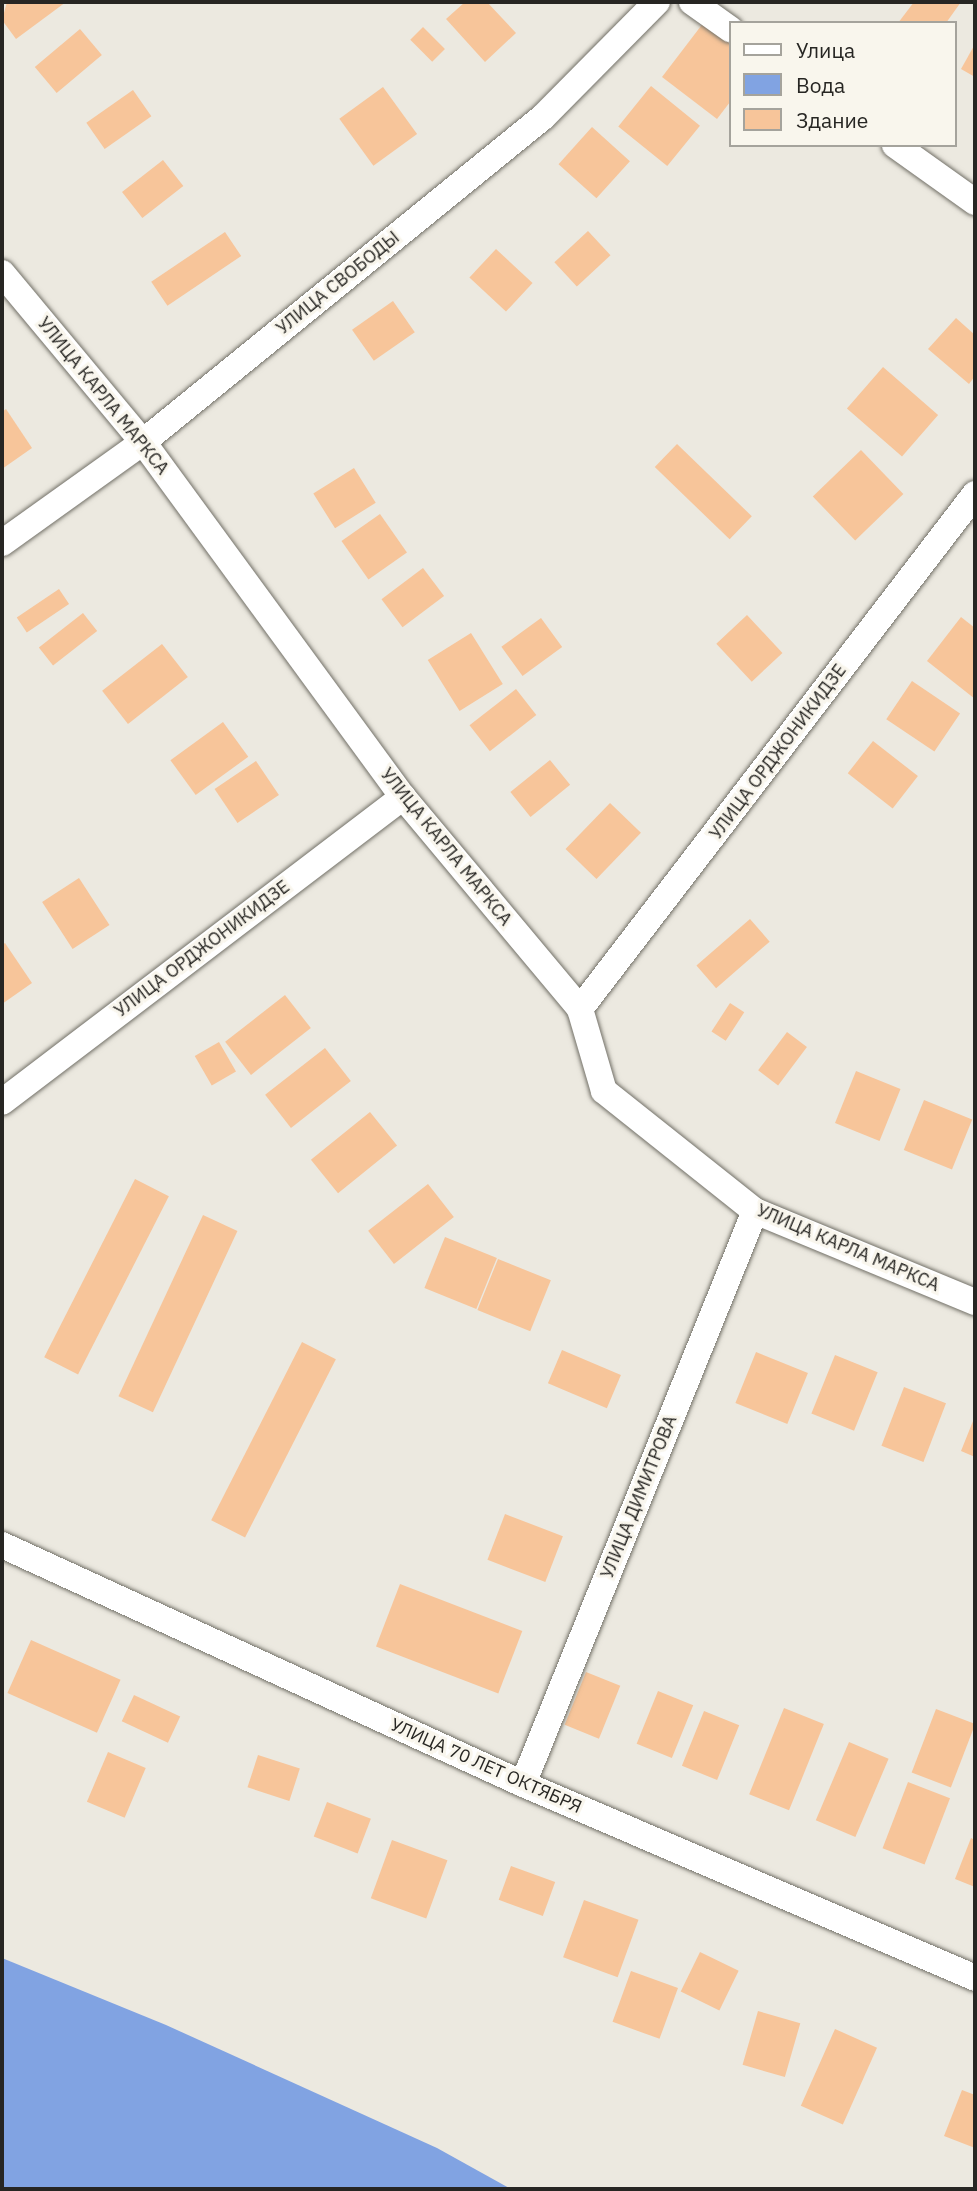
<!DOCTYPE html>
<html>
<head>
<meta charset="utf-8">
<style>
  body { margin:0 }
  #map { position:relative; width:977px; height:2191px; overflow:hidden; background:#ece9e0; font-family:"IBM Plex Sans",sans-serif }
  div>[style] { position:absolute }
  .water>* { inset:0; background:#81a3e2 }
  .building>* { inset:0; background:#f7c59a; transform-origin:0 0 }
  .roads { filter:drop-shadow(0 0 2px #727067) drop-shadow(0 0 2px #727067) }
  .street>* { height:26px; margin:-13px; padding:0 13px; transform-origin:13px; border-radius:13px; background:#fff }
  span { translate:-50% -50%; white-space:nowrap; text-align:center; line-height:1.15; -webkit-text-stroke:6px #f9f6ed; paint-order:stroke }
  .street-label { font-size:18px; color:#272623 }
  .frame { position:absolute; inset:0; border:4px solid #272623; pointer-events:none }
  .legend { position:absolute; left:729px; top:21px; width:228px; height:126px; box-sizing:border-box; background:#f9f6ed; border:2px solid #a5a39c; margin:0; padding:9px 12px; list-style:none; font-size:21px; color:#272623 }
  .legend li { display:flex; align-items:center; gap:14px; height:35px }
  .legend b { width:35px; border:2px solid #a5a39c }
</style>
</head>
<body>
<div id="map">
  <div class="water">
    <i style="clip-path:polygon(2px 1958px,166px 2025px,437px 2148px,511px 2189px,2px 2189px)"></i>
  </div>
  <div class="building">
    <i style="clip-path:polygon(7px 2px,66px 2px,16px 39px,2px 20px)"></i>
    <i style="clip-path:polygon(465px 2px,487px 2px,516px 33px,485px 62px,446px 19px)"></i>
    <i style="clip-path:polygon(914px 2px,961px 2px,946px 23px,898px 23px)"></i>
    <i style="clip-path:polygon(704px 22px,730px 43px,730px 102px,717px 119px,662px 77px)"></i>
    <i style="left:423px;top:27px;width:31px;height:18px;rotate:45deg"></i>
    <i style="left:80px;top:29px;width:34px;height:59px;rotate:50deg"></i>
    <i style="clip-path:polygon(975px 44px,975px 77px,961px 69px)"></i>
    <i style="left:651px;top:86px;width:63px;height:52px;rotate:39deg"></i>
    <i style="left:383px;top:87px;width:58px;height:54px;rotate:54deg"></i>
    <i style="left:133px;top:90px;width:32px;height:57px;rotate:55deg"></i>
    <i style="left:592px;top:127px;width:51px;height:50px;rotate:42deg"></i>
    <i style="left:163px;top:160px;width:33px;height:52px;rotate:52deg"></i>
    <i style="left:588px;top:231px;width:33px;height:46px;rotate:47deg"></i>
    <i style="left:225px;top:232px;width:29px;height:89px;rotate:56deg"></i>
    <i style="left:496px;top:249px;width:50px;height:39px;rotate:43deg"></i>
    <i style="left:393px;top:301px;width:38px;height:50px;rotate:55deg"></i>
    <i style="clip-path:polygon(956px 318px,975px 335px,975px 376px,969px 384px,928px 349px)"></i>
    <i style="left:883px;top:367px;width:73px;height:55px;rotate:41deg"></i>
    <i style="clip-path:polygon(6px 409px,32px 448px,2px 469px,2px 412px)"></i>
    <i style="left:677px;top:444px;width:104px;height:32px;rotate:44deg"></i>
    <i style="left:861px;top:450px;width:61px;height:67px;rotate:46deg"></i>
    <i style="left:354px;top:468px;width:41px;height:48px;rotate:58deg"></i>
    <i style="left:380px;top:514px;width:47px;height:47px;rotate:55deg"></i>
    <i style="left:423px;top:568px;width:35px;height:52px;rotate:53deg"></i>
    <i style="left:59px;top:589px;width:18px;height:51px;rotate:56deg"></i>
    <i style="left:83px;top:613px;width:23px;height:56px;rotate:52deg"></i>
    <i style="left:747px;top:615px;width:52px;height:42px;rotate:47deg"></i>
    <i style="clip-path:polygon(961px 617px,975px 628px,975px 699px,927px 661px)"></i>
    <i style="left:541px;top:618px;width:36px;height:49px;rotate:54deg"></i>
    <i style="left:471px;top:633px;width:60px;height:51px;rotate:58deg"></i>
    <i style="left:162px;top:644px;width:42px;height:76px;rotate:52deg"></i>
    <i style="left:912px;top:681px;width:58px;height:46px;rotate:34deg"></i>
    <i style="left:516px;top:689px;width:33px;height:59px;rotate:52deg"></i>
    <i style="left:223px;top:722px;width:43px;height:65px;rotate:54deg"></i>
    <i style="left:873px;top:741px;width:57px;height:41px;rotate:38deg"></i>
    <i style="left:550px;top:760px;width:32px;height:51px;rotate:51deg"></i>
    <i style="left:256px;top:761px;width:41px;height:50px;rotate:56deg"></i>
    <i style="left:610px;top:803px;width:43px;height:64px;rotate:44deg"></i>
    <i style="left:79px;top:878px;width:56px;height:44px;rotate:57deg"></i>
    <i style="left:750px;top:919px;width:30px;height:71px;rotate:49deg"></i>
    <i style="clip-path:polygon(5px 943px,32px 983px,2px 1004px,2px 945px)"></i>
    <i style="left:285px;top:995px;width:42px;height:76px;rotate:52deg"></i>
    <i style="left:730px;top:1003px;width:17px;height:34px;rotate:33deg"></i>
    <i style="left:787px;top:1032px;width:25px;height:48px;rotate:37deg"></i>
    <i style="left:219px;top:1042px;width:34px;height:28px;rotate:60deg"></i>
    <i style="left:325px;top:1048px;width:42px;height:76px;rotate:52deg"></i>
    <i style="left:856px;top:1071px;width:48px;height:56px;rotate:22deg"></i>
    <i style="left:924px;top:1100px;width:52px;height:54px;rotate:22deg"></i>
    <i style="left:370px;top:1112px;width:43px;height:76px;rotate:51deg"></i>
    <i style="left:135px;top:1179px;width:38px;height:200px;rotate:27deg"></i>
    <i style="left:428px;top:1184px;width:42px;height:76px;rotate:52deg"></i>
    <i style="left:203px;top:1215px;width:38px;height:200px;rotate:25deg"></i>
    <i style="left:445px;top:1237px;width:56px;height:55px;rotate:22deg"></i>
    <i style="left:498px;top:1259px;width:57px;height:55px;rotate:22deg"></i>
    <i style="left:302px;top:1342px;width:38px;height:200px;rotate:27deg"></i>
    <i style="left:562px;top:1350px;width:64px;height:36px;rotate:23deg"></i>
    <i style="left:756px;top:1352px;width:56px;height:55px;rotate:22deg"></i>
    <i style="left:835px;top:1355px;width:46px;height:63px;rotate:22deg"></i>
    <i style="left:904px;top:1387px;width:45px;height:63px;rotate:21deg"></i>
    <i style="clip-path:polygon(975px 1416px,975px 1457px,961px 1451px)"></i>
    <i style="left:505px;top:1514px;width:62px;height:49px;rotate:21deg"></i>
    <i style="left:400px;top:1584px;width:131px;height:67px;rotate:21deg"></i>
    <i style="left:31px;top:1640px;width:98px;height:58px;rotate:24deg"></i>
    <i style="left:586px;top:1672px;width:37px;height:57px;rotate:22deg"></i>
    <i style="left:658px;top:1691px;width:38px;height:57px;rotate:22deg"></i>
    <i style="left:134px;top:1695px;width:51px;height:29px;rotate:25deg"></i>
    <i style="left:784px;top:1708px;width:43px;height:93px;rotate:22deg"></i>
    <i style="left:936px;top:1709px;width:42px;height:68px;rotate:21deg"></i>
    <i style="left:704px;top:1711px;width:38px;height:59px;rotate:22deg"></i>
    <i style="left:849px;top:1742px;width:43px;height:85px;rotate:23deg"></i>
    <i style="left:108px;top:1752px;width:41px;height:54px;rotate:23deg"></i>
    <i style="left:258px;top:1755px;width:44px;height:34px;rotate:18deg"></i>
    <i style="left:908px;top:1782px;width:45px;height:71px;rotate:21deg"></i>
    <i style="left:327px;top:1802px;width:47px;height:37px;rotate:21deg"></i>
    <i style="clip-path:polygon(971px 1838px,975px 1840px,975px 1887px,955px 1879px)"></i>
    <i style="left:392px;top:1840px;width:59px;height:62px;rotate:20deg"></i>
    <i style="left:511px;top:1866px;width:47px;height:36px;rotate:20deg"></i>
    <i style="left:584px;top:1900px;width:58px;height:61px;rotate:20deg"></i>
    <i style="left:700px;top:1952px;width:43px;height:44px;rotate:26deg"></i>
    <i style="left:631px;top:1971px;width:50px;height:54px;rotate:20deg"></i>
    <i style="left:758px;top:2011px;width:44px;height:56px;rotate:16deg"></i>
    <i style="left:835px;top:2029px;width:46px;height:84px;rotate:24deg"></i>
    <i style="clip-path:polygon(962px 2090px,975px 2095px,975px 2148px,944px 2136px)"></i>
  </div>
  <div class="roads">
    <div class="street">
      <i style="left:692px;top:2px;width:47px;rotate:35.4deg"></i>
      <i style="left:895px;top:145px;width:98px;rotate:35.5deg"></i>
      <i style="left:2px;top:273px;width:220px;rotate:50.2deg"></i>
      <i style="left:143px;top:442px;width:440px;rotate:53.8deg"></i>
      <i style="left:403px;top:797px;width:276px;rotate:50.1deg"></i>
      <i style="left:580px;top:1009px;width:85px;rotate:73.7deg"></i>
      <i style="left:604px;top:1091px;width:193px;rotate:38.5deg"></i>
      <i style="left:755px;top:1211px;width:238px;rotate:22.5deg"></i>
      <i style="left:2px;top:543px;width:173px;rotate:-35.6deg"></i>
      <i style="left:143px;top:442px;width:515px;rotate:-39.09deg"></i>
      <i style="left:543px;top:117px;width:162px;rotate:-45.3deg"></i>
      <i style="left:580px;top:1009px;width:649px;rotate:-52.51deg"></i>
      <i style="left:2px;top:1102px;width:504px;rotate:-37.26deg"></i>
      <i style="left:2px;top:1545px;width:573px;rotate:24.64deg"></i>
      <i style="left:523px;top:1784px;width:492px;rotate:23.2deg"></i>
      <i style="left:523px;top:1784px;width:618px;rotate:-67.96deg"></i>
    </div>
  </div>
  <div class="street-label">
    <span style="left:338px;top:283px;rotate:-39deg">УЛИЦА СВОБОДЫ</span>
    <span style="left:103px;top:396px;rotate:51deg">УЛИЦА КАРЛА МАРКСА</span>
    <span style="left:778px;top:752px;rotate:-53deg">УЛИЦА ОРДЖОНИКИДЗЕ</span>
    <span style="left:446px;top:847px;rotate:51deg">УЛИЦА КАРЛА МАРКСА</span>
    <span style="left:202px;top:949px;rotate:-37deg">УЛИЦА ОРДЖОНИКИДЗЕ</span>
    <span style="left:848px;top:1248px;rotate:23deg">УЛИЦА КАРЛА МАРКСА</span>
    <span style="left:639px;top:1497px;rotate:-68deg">УЛИЦА ДИМИТРОВА</span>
    <span style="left:486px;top:1766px;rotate:24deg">УЛИЦА 70 ЛЕТ ОКТЯБРЯ</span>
  </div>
  <div class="frame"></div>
  <ul class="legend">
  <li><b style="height:9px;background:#fff"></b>Улица</li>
  <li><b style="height:19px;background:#81a3e2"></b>Вода</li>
  <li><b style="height:19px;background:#f7c59a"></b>Здание</li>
  </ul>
</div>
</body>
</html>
